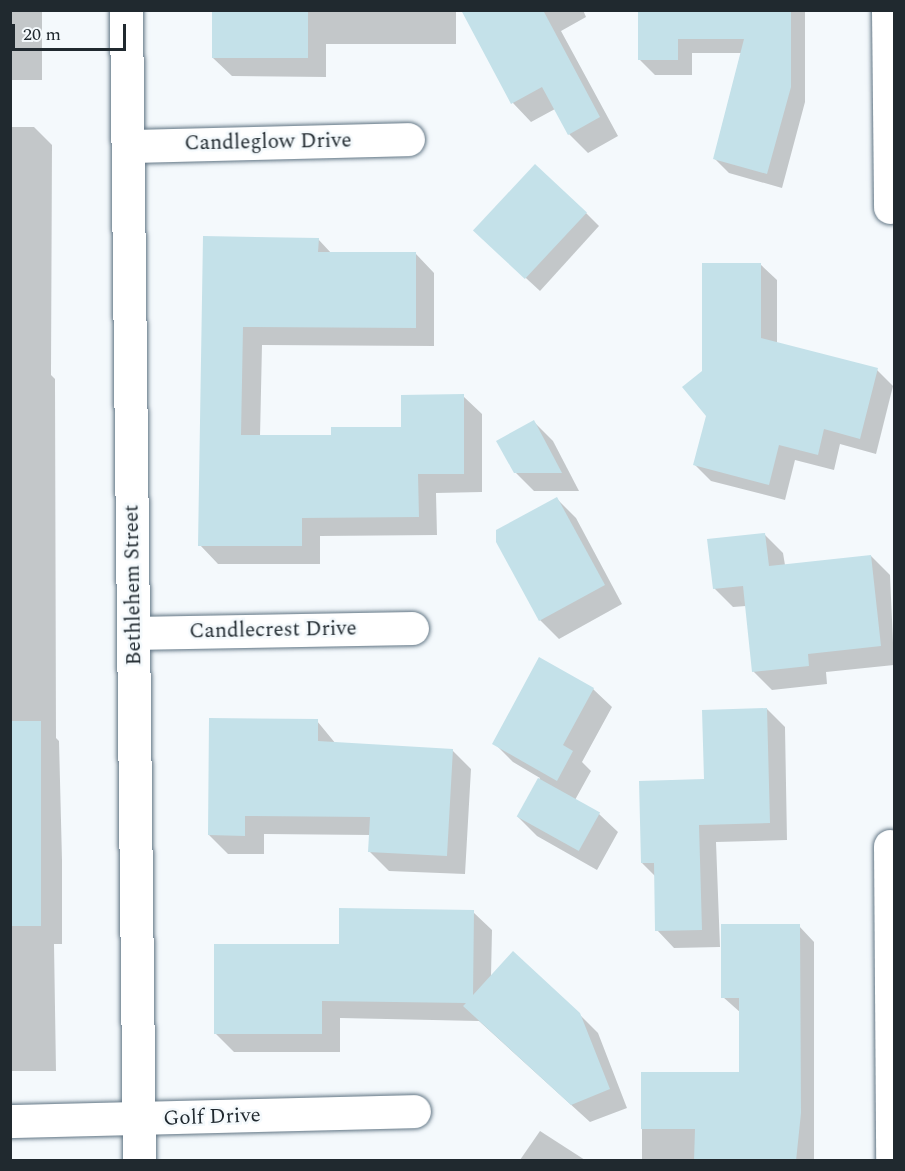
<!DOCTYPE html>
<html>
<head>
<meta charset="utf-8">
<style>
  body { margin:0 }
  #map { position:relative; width:905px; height:1171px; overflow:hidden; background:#f4f9fc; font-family:Spectral,serif }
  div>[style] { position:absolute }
  .shadow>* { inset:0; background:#0003; transform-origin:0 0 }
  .building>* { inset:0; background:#c4e1e9; transform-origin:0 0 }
  .roads { filter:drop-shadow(0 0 2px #627685) drop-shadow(0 0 2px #627685) }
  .minor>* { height:33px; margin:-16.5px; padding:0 16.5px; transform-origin:16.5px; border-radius:16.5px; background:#fff }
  span { translate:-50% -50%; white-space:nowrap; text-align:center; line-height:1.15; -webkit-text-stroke:5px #f4f9fc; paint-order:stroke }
  .street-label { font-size:21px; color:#20292f }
  .frame { position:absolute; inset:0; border:12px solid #20292f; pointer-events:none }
  .scale { position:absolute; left:12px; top:24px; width:114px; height:27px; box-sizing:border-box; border:3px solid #20292f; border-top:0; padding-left:8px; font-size:18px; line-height:21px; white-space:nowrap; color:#20292f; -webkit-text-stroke:4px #f4f9fc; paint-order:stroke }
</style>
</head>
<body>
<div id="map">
  <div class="shadow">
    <i style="left:10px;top:10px;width:32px;height:70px"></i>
    <i style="clip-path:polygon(213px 10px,456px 10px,456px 44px,326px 44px,326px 77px,232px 76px,213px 58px)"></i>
    <i style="clip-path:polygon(466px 10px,583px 10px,586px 17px,561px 31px,618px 136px,588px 153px,569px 134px,555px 109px,531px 122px,513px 103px)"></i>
    <i style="clip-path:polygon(640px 10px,805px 10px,805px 102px,782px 188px,729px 173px,714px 158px,741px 53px,692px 53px,692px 75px,655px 75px,640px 60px)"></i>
    <i style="clip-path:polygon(10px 127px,34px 127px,52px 145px,51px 375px,55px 379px,56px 738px,59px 741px,62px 860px,62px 944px,54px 944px,56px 1071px,10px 1071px)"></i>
    <i style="clip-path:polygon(586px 213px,599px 226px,540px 291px,490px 245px)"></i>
    <i style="clip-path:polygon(205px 237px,318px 239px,332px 254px,416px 254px,434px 273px,434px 346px,262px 345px,260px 437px,333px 437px,402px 428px,463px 396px,482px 414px,482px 492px,436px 493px,437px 535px,320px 536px,320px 564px,218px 564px,200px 545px)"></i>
    <i style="clip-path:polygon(760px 264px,777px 280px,777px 343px,877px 370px,893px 386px,876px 454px,840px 444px,834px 470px,795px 460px,785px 500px,711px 481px,695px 465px,707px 416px,704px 372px)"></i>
    <i style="clip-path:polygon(534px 422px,553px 441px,579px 491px,534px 491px,515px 472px)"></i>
    <i style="clip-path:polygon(557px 499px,576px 518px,622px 604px,559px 639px,540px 620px)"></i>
    <i style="clip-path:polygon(764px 534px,783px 553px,785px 565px,871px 556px,890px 575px,894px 665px,826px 672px,827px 684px,772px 690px,753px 671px,746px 606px,733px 607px,714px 588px)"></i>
    <i style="clip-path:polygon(593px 689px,612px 707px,582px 762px,591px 771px,575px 800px,599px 814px,618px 832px,597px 870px,537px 836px,518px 817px,540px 778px,513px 762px,494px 743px)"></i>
    <i style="clip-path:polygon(767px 709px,785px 727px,787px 840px,716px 842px,720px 947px,674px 948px,657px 930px,655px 876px,642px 863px)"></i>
    <i style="clip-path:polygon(317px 721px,336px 744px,452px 750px,471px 769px,465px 874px,389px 871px,370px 852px,371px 835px,264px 834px,264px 854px,228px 854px,209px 835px)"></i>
    <i style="clip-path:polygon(473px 912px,492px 930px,491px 977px,579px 1014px,598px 1033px,627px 1108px,590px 1122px,479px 1021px,340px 1018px,340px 1052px,234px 1052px,215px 1033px,340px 945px)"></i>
    <i style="clip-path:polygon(799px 926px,814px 942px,814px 1160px,642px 1160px,642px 1073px,741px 1073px,741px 1013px,723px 997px)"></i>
    <i style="clip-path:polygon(540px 1131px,585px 1160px,520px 1160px)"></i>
  </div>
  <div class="building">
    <i style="left:212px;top:10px;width:96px;height:48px"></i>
    <i style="clip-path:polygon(461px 10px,543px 10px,600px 117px,568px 135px,542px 87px,511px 104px)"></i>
    <i style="clip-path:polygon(638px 10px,791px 10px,791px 87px,767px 174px,713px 159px,744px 39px,678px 39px,678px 60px,638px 60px)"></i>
    <i style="left:535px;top:164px;width:71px;height:91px;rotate:43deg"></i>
    <i style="clip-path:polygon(203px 236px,319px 238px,318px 252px,416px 252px,416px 328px,243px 327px,241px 435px,331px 435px,331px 427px,401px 427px,401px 395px,464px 394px,464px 474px,418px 474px,419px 517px,302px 518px,302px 546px,198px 546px)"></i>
    <i style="clip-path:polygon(702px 263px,761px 263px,761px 338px,878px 368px,860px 439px,824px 429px,818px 455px,779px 445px,769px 485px,693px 465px,706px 416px,682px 387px,702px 371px)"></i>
    <i style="clip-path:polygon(534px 420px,562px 473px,514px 473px,496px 441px)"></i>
    <i style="clip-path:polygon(557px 497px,605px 585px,539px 621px,496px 542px,496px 530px)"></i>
    <i style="clip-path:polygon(765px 533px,769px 566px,871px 555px,881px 646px,808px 654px,809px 666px,752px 672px,743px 586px,713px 589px,707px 539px)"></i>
    <i style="clip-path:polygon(539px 657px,594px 688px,563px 745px,573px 751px,557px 781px,492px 744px)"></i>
    <i style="clip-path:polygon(767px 708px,770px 823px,699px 825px,702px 930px,655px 931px,654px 863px,641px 863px,639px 781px,704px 779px,702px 710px)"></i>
    <i style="clip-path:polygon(209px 718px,318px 719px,318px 741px,453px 749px,447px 856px,368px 852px,370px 817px,245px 816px,245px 836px,208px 835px)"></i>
    <i style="left:10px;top:721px;width:31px;height:205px"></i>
    <i style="left:538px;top:778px;width:71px;height:44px;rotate:29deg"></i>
    <i style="clip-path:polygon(339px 908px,474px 910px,473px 995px,513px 951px,580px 1013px,610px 1089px,571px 1105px,463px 1006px,466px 1003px,322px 1001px,322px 1034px,214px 1034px,214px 944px,339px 944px)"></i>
    <i style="clip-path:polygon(721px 924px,800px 924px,801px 1113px,796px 1161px,694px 1161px,695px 1129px,641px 1129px,641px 1072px,739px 1072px,739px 998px,721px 998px)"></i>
  </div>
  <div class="roads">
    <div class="minor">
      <i style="left:126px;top:10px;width:1150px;rotate:89.35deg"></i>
      <i style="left:888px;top:10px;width:197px;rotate:89.4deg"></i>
      <i style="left:129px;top:146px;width:279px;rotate:-1.4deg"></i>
      <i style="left:134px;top:633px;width:278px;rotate:-1deg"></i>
      <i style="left:890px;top:846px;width:314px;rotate:89.6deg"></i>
      <i style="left:10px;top:1121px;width:404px;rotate:-1.4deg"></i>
    </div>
  </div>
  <div class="street-label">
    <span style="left:268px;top:142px;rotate:-1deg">Candleglow Drive</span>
    <span style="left:133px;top:585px;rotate:-91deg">Bethlehem Street</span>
    <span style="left:273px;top:630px;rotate:-1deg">Candlecrest Drive</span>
    <span style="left:212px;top:1117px;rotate:-2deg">Golf Drive</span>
  </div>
  <div class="frame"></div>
  <div class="scale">20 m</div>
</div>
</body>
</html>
